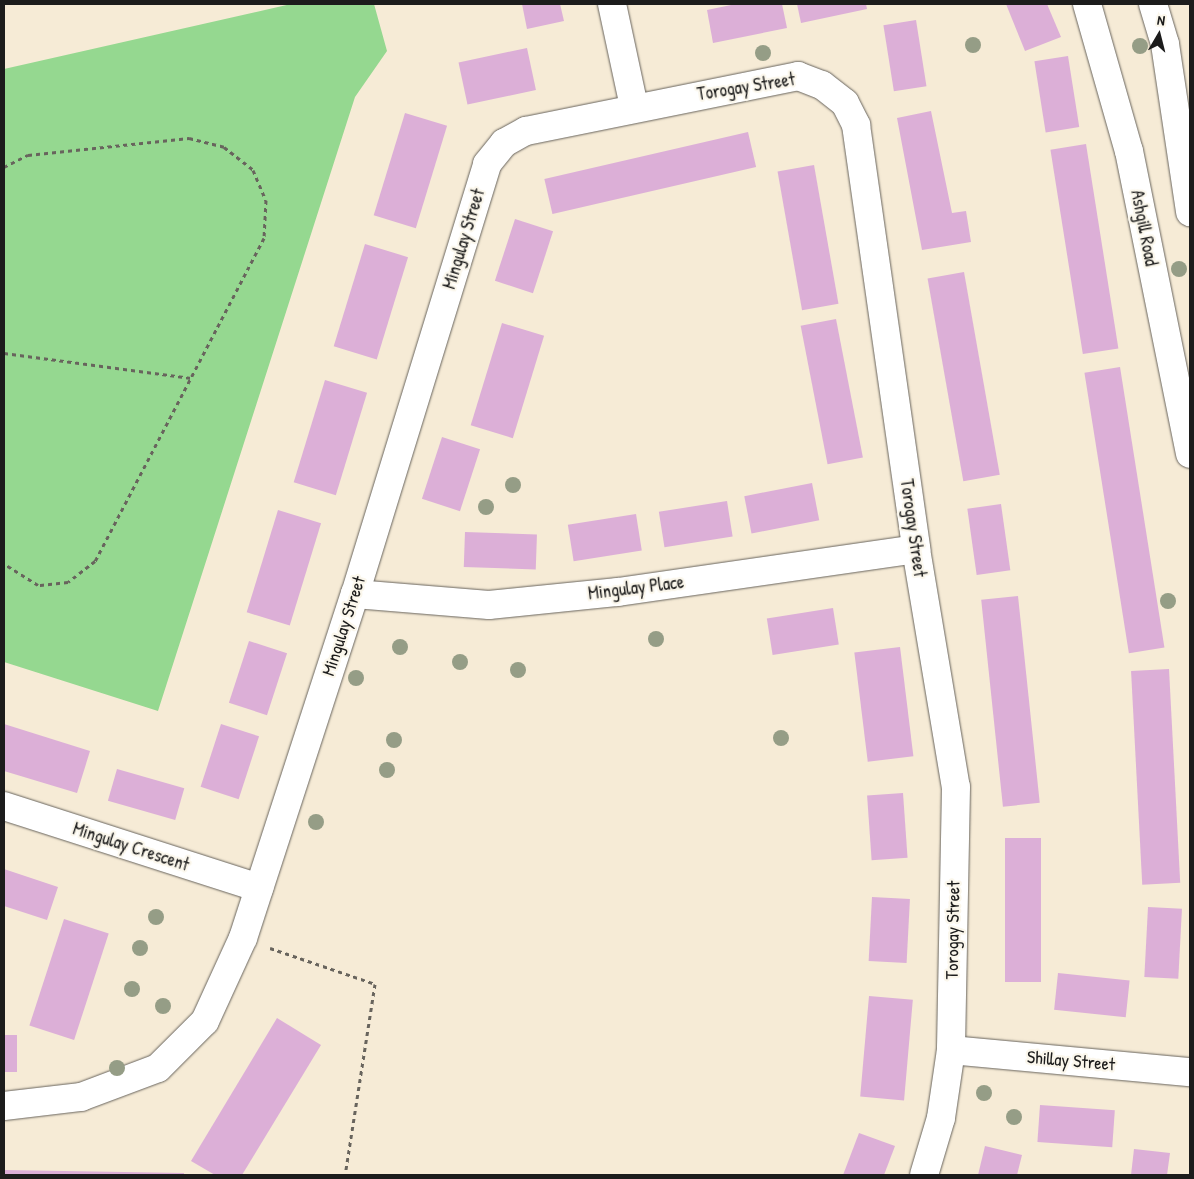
<!DOCTYPE html>
<html>
<head>
<meta charset="utf-8">
<style>
  body { margin:0 }
  #map { position:relative; width:1194px; height:1179px; overflow:hidden; background:#f6ebd6; font-family:"Patrick Hand",sans-serif }
  div>[style] { position:absolute }
  .green>* { inset:0; background:#95d890 }
  .building>* { inset:0; background:#dcafd7; transform-origin:0 0 }
  .path>* { height:3px; margin-top:-1.5px; transform-origin:0; background:repeating-linear-gradient(90deg,#68645d 0 4px,transparent 0 8px) }
  .roads { filter:drop-shadow(0 0 1px #68645d) drop-shadow(0 0 1px #68645d) }
  .street>* { height:28px; margin:-14px; padding:0 14px; transform-origin:14px; border-radius:14px; background:#fff }
  .trees>* { width:16px; height:16px; margin:-8px; border-radius:50%; background:#959d86 }
  span { translate:-50% -50%; white-space:nowrap; text-align:center; line-height:1.15; -webkit-text-stroke:4.5px #fbf7ec; paint-order:stroke }
  .street-label { font-size:18px; color:#1c1c1c }
  .frame { position:absolute; inset:0; border:5px solid #1c1c1c; pointer-events:none }
  .north { position:absolute; left:1134px; top:10px; width:50px; height:50px; -webkit-text-stroke:4px #fbf7ec; paint-order:stroke; rotate:8deg; font-size:14px; font-weight:700; line-height:20px; text-align:center; color:#1c1c1c }
  .north::after { content:''; display:block; margin:auto; width:18px; height:22px; background:#1c1c1c; clip-path:polygon(50% 0,100% 100%,50% 72%,0 100%) }
</style>
</head>
<body>
<div id="map">
  <div class="green">
    <i style="clip-path:polygon(291px 4px,374px 4px,387px 51px,355px 97px,158px 711px,4px 662px,4px 69px)"></i>
  </div>
  <div class="building">
    <i style="clip-path:polygon(522px 4px,560px 4px,564px 21px,527px 29px)"></i>
    <i style="clip-path:polygon(736px 4px,782px 4px,787px 28px,713px 43px,707px 10px)"></i>
    <i style="clip-path:polygon(797px 4px,866px 4px,867px 9px,801px 23px)"></i>
    <i style="clip-path:polygon(1006px 4px,1047px 4px,1061px 37px,1025px 51px)"></i>
    <i style="left:916px;top:20px;width:67px;height:33px;rotate:81deg"></i>
    <i style="left:527px;top:48px;width:43px;height:70px;rotate:78deg"></i>
    <i style="left:1068px;top:56px;width:72px;height:34px;rotate:81deg"></i>
    <i style="clip-path:polygon(931px 111px,952px 213px,966px 211px,971px 242px,922px 250px,897px 118px)"></i>
    <i style="left:405px;top:113px;width:44px;height:107px;rotate:17deg"></i>
    <i style="left:748px;top:132px;width:36px;height:209px;rotate:77deg"></i>
    <i style="left:1086px;top:144px;width:207px;height:36px;rotate:81deg"></i>
    <i style="left:814px;top:165px;width:141px;height:37px;rotate:80deg"></i>
    <i style="left:515px;top:219px;width:40px;height:65px;rotate:18deg"></i>
    <i style="left:365px;top:244px;width:45px;height:107px;rotate:17deg"></i>
    <i style="left:964px;top:272px;width:206px;height:37px;rotate:80deg"></i>
    <i style="left:836px;top:319px;width:141px;height:36px;rotate:79deg"></i>
    <i style="left:502px;top:323px;width:44px;height:107px;rotate:17deg"></i>
    <i style="left:1120px;top:367px;width:284px;height:36px;rotate:81deg"></i>
    <i style="left:325px;top:380px;width:44px;height:107px;rotate:17deg"></i>
    <i style="left:442px;top:437px;width:40px;height:65px;rotate:18deg"></i>
    <i style="left:812px;top:483px;width:38px;height:69px;rotate:79deg"></i>
    <i style="left:727px;top:501px;width:36px;height:69px;rotate:81deg"></i>
    <i style="left:1001px;top:504px;width:67px;height:34px;rotate:82deg"></i>
    <i style="left:278px;top:510px;width:45px;height:107px;rotate:17deg"></i>
    <i style="left:636px;top:514px;width:37px;height:69px;rotate:81deg"></i>
    <i style="left:465px;top:532px;width:72px;height:35px;rotate:2deg"></i>
    <i style="left:1018px;top:596px;width:208px;height:37px;rotate:84deg"></i>
    <i style="left:833px;top:608px;width:37px;height:67px;rotate:81deg"></i>
    <i style="left:249px;top:641px;width:40px;height:65px;rotate:18deg"></i>
    <i style="left:900px;top:647px;width:110px;height:46px;rotate:83deg"></i>
    <i style="left:1169px;top:669px;width:214px;height:38px;rotate:87deg"></i>
    <i style="clip-path:polygon(4px 724px,90px 751px,77px 793px,4px 771px)"></i>
    <i style="left:221px;top:724px;width:40px;height:66px;rotate:18deg"></i>
    <i style="left:117px;top:769px;width:70px;height:33px;rotate:16deg"></i>
    <i style="left:903px;top:793px;width:65px;height:36px;rotate:86deg"></i>
    <i style="left:1041px;top:838px;width:144px;height:36px;rotate:90deg"></i>
    <i style="clip-path:polygon(4px 869px,58px 887px,47px 920px,4px 906px)"></i>
    <i style="left:872px;top:897px;width:38px;height:64px;rotate:3deg"></i>
    <i style="left:1148px;top:907px;width:34px;height:70px;rotate:3deg"></i>
    <i style="left:64px;top:919px;width:47px;height:112px;rotate:18deg"></i>
    <i style="left:1058px;top:973px;width:72px;height:37px;rotate:6deg"></i>
    <i style="left:869px;top:996px;width:44px;height:101px;rotate:5deg"></i>
    <i style="clip-path:polygon(277px 1018px,321px 1045px,242px 1175px,215px 1175px,191px 1161px)"></i>
    <i style="left:4px;top:1035px;width:13px;height:37px"></i>
    <i style="left:1040px;top:1105px;width:75px;height:37px;rotate:4deg"></i>
    <i style="clip-path:polygon(859px 1133px,895px 1146px,884px 1175px,843px 1175px)"></i>
    <i style="clip-path:polygon(985px 1146px,1022px 1155px,1017px 1175px,978px 1175px)"></i>
    <i style="clip-path:polygon(1134px 1149px,1170px 1153px,1167px 1175px,1131px 1175px)"></i>
    <i style="clip-path:polygon(4px 1170px,184px 1173px,184px 1175px,4px 1175px)"></i>
  </div>
  <div class="path">
    <i style="left:4px;top:167px;width:27px;rotate:-27deg"></i>
    <i style="left:28px;top:155px;width:162px;rotate:-6deg"></i>
    <i style="left:189px;top:138px;width:36px;rotate:14deg"></i>
    <i style="left:224px;top:147px;width:37px;rotate:38deg"></i>
    <i style="left:253px;top:170px;width:33px;rotate:67deg"></i>
    <i style="left:266px;top:200px;width:38px;rotate:93deg"></i>
    <i style="left:264px;top:238px;width:365px;rotate:117.6deg"></i>
    <i style="left:95px;top:561px;width:34px;rotate:142deg"></i>
    <i style="left:68px;top:582px;width:30px;rotate:174deg"></i>
    <i style="left:38px;top:585px;width:40px;rotate:-148deg"></i>
    <i style="left:4px;top:353px;width:189px;rotate:7.6deg"></i>
    <i style="left:270px;top:948px;width:111px;rotate:18.9deg"></i>
    <i style="left:375px;top:984px;width:193px;rotate:98.9deg"></i>
  </div>
  <div class="roads">
    <div class="street">
      <i style="left:612px;top:4px;width:105px;rotate:77.9deg"></i>
      <i style="left:1087px;top:4px;width:153px;rotate:74.1deg"></i>
      <i style="left:1129px;top:151px;width:309px;rotate:78.6deg"></i>
      <i style="left:1153px;top:4px;width:42px;rotate:73.3deg"></i>
      <i style="left:1165px;top:44px;width:170px;rotate:81.5deg"></i>
      <i style="left:355px;top:594px;width:134px;rotate:4.7deg"></i>
      <i style="left:489px;top:605px;width:130px;rotate:-5.8deg"></i>
      <i style="left:618px;top:592px;width:301px;rotate:-8.2deg"></i>
      <i style="left:4px;top:806px;width:268px;rotate:17.8deg"></i>
      <i style="left:951px;top:1050px;width:240px;rotate:5.3deg"></i>
      <i style="left:4px;top:1106px;width:78px;rotate:-6.7deg"></i>
      <i style="left:81px;top:1097px;width:82px;rotate:-20.6deg"></i>
      <i style="left:158px;top:1068px;width:66px;rotate:-45deg"></i>
      <i style="left:205px;top:1021px;width:91px;rotate:-65.4deg"></i>
      <i style="left:243px;top:938px;width:362px;rotate:-72deg"></i>
      <i style="left:355px;top:594px;width:450px;rotate:-72.9deg"></i>
      <i style="left:487px;top:164px;width:27px;rotate:-51deg"></i>
      <i style="left:504px;top:143px;width:25px;rotate:-29deg"></i>
      <i style="left:526px;top:131px;width:278px;rotate:-11.4deg"></i>
      <i style="left:798px;top:76px;width:26px;rotate:21deg"></i>
      <i style="left:822px;top:85px;width:29px;rotate:38deg"></i>
      <i style="left:845px;top:103px;width:25px;rotate:63deg"></i>
      <i style="left:856px;top:125px;width:428px;rotate:81.9deg"></i>
      <i style="left:916px;top:549px;width:241px;rotate:80.5deg"></i>
      <i style="left:956px;top:787px;width:263px;rotate:91.1deg"></i>
      <i style="left:951px;top:1050px;width:69px;rotate:98.4deg"></i>
      <i style="left:941px;top:1118px;width:59px;rotate:106.6deg"></i>
    </div>
  </div>
  <div class="trees">
    <i style="left:973px;top:45px"></i>
    <i style="left:1140px;top:46px"></i>
    <i style="left:763px;top:53px"></i>
    <i style="left:1179px;top:269px"></i>
    <i style="left:513px;top:485px"></i>
    <i style="left:486px;top:507px"></i>
    <i style="left:1168px;top:601px"></i>
    <i style="left:656px;top:639px"></i>
    <i style="left:400px;top:647px"></i>
    <i style="left:460px;top:662px"></i>
    <i style="left:518px;top:670px"></i>
    <i style="left:356px;top:678px"></i>
    <i style="left:781px;top:738px"></i>
    <i style="left:394px;top:740px"></i>
    <i style="left:387px;top:770px"></i>
    <i style="left:316px;top:822px"></i>
    <i style="left:156px;top:917px"></i>
    <i style="left:140px;top:948px"></i>
    <i style="left:132px;top:989px"></i>
    <i style="left:163px;top:1006px"></i>
    <i style="left:117px;top:1068px"></i>
    <i style="left:984px;top:1093px"></i>
    <i style="left:1014px;top:1117px"></i>
  </div>
  <div class="street-label">
    <span style="left:746px;top:87px;rotate:-9deg">Torogay Street</span>
    <span style="left:1144px;top:228px;rotate:79deg">Ashgill Road</span>
    <span style="left:464px;top:239px;rotate:-73deg">Mingulay Street</span>
    <span style="left:913px;top:528px;rotate:82deg">Torogay Street</span>
    <span style="left:636px;top:588px;rotate:-7deg">Mingulay Place</span>
    <span style="left:344px;top:626px;rotate:-72deg">Mingulay Street</span>
    <span style="left:131px;top:847px;rotate:18deg">Mingulay Crescent</span>
    <span style="left:953px;top:930px;rotate:-89deg">Torogay Street</span>
    <span style="left:1071px;top:1061px;rotate:5deg">Shillay Street</span>
  </div>
  <div class="frame"></div>
  <div class="north">N</div>
</div>
</body>
</html>
